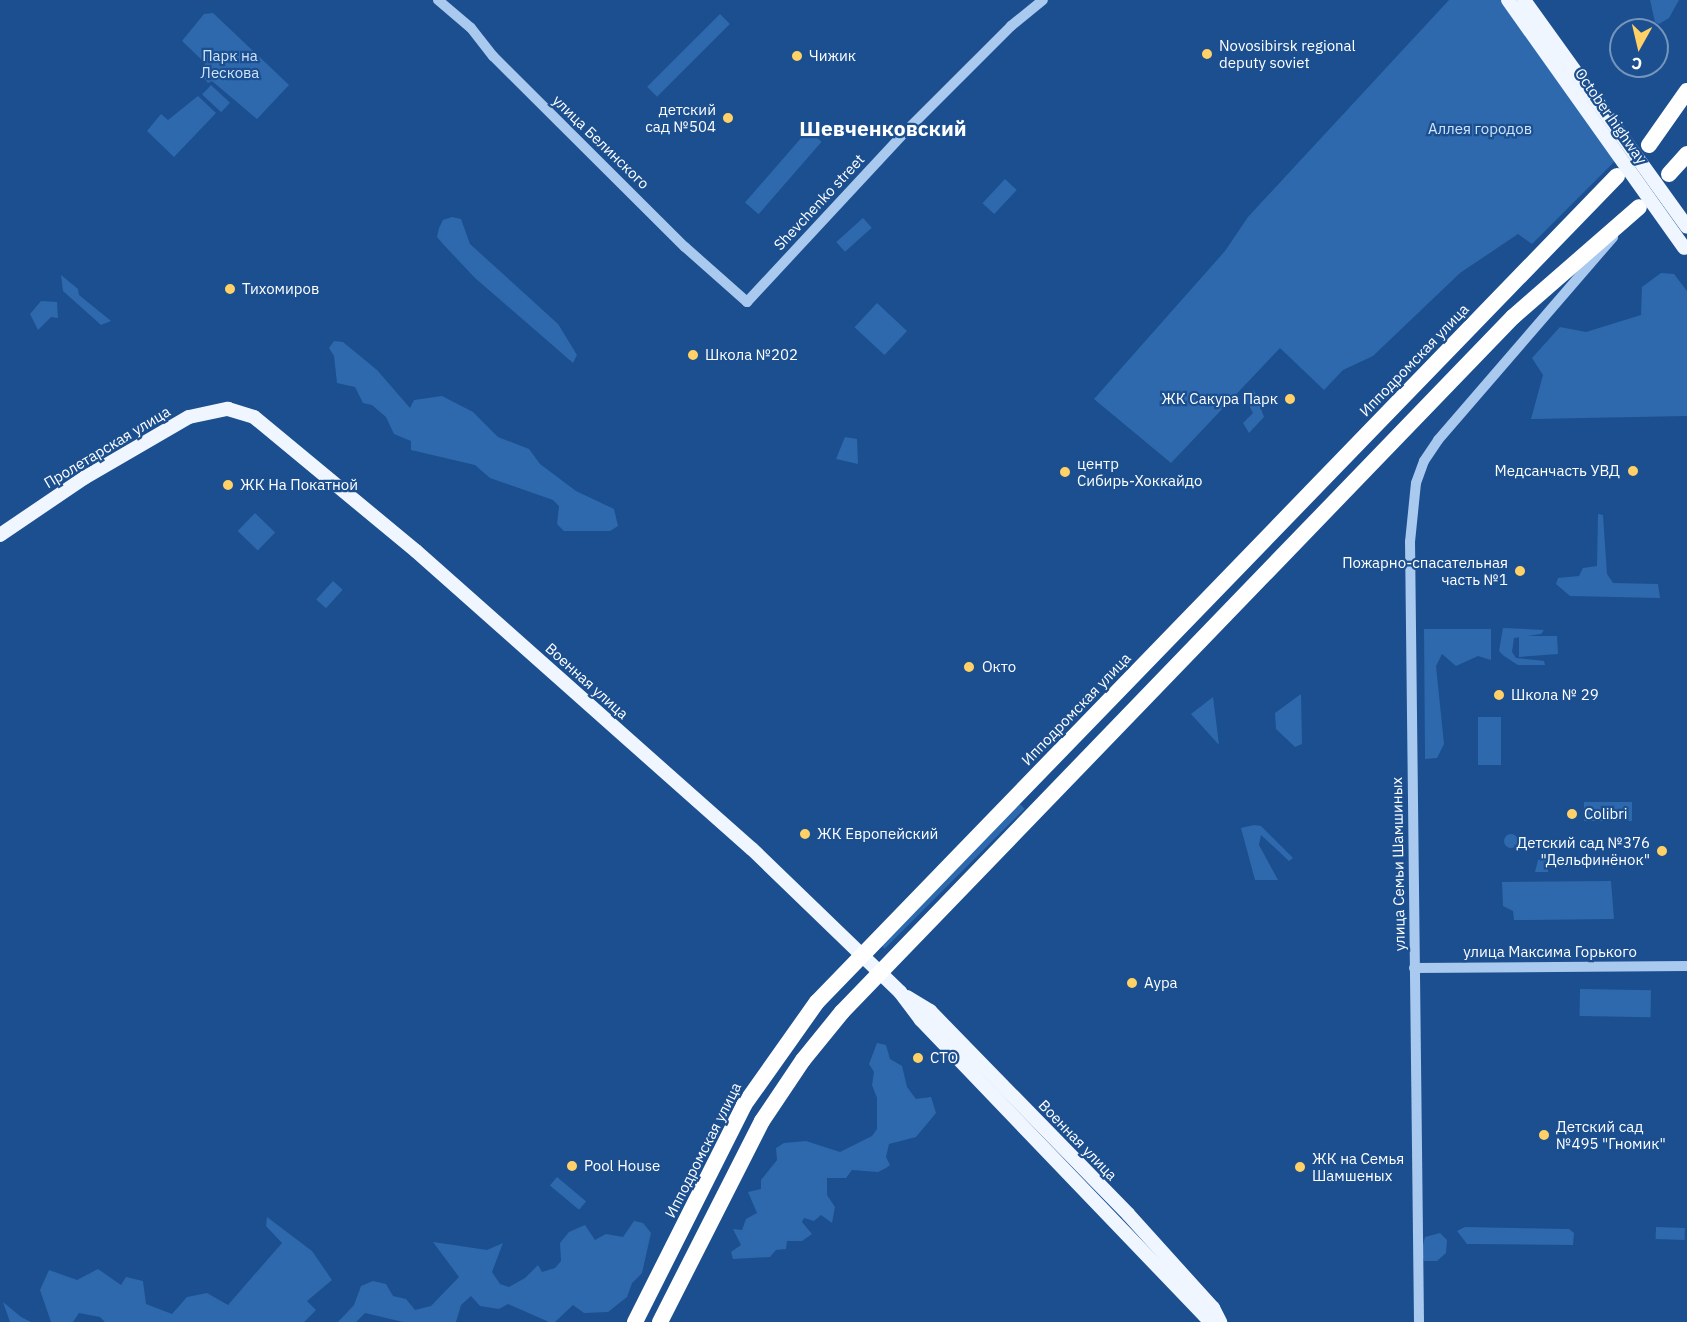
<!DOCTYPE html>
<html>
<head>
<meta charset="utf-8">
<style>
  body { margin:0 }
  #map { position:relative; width:1687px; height:1322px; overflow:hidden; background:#1b4f8f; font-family:"IBM Plex Sans",sans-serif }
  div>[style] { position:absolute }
  .green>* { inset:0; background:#2e69ad; transform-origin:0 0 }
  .round { border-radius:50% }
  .minor>* { height:10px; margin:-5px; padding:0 5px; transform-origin:5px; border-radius:5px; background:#a9c9ee }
  .major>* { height:14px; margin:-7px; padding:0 7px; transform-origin:7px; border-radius:7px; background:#f0f6ff }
  .highway>* { height:16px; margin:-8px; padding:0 8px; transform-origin:8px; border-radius:8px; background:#fff }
  .major-bridge>* { height:14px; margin:-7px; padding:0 7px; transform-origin:7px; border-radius:7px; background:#f0f6ff }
  .dots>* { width:16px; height:16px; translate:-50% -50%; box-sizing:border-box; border:3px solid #1b4f8f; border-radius:50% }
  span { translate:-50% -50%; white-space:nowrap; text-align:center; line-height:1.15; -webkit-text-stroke:4.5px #1b4f8f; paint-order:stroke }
  .poi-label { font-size:15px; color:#fff }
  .left { translate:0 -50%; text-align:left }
  .right { translate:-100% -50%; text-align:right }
  .park-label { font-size:15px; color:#cfe3fa }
  .street-label { font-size:15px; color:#fff }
  .district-label { font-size:21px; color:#fff; font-weight:700 }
  .north { position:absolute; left:1609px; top:18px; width:60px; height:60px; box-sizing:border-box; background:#1b4f8f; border:2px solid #7695bc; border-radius:50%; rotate:188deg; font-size:16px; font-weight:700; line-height:24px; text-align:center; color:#fff }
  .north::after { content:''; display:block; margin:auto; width:21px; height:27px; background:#ffd166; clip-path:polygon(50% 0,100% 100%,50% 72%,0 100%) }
</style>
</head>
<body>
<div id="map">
  <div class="green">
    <i style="clip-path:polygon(1449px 0,1524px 0,1627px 149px,1532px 244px,1518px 234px,1460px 273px,1373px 356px,1343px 370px,1324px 390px,1280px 348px,1171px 463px,1094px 399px,1225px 251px,1248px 217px)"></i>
    <i style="clip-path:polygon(1650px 0,1679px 0,1669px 18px,1659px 24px,1655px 22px)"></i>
    <i style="clip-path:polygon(213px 13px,289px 85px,257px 119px,212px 81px,208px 83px,203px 77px,205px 63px,182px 41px,204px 14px)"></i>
    <i style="left:720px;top:14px;width:14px;height:103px;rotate:45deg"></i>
    <i style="left:211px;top:85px;width:26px;height:13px;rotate:43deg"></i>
    <i style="clip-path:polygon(198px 96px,216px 113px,174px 157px,147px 131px,161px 114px,168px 120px)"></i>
    <i style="left:808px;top:130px;width:18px;height:96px;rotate:41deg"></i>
    <i style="left:1005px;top:179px;width:16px;height:33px;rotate:43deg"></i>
    <i style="clip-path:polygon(452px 217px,461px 219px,470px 244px,558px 324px,577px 355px,573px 363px,475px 278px,443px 244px,437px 237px,439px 228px,443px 220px)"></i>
    <i style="left:863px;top:218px;width:13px;height:36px;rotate:48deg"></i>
    <i style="clip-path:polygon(1661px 273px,1674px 274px,1687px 291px,1687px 416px,1531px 419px,1543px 375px,1532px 358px,1560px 327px,1586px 332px,1641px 315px,1642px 287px)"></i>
    <i style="clip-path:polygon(61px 275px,78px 289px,79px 295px,111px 321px,101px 325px,63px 291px)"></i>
    <i style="clip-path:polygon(41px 301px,57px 302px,58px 318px,51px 317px,38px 330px,30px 314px)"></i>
    <i style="left:877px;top:303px;width:41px;height:33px;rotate:43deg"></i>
    <i style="clip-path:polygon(334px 341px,343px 342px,377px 370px,410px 408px,414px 400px,442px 396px,473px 412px,498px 437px,529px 449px,540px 464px,576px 491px,614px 509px,618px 526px,610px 531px,564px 531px,557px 524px,559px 506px,553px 500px,490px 478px,475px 465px,411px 450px,411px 441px,394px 434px,386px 417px,372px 405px,363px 403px,355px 387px,337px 383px,334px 356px,329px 348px)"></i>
    <i style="clip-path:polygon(1254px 390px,1264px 417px,1249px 433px,1243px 423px,1253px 413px,1244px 396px)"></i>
    <i style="clip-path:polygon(845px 437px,857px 439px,858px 464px,836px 459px)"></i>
    <i style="left:255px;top:513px;width:28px;height:25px;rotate:44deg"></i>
    <i style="clip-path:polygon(1598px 514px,1603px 515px,1607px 574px,1613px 583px,1658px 584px,1660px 598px,1570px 596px,1556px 584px,1558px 578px,1579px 576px,1583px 568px,1597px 566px)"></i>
    <i style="left:333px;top:581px;width:13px;height:25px;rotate:42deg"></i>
    <i style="clip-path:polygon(1503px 628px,1544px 630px,1541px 634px,1514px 638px,1512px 652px,1516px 658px,1544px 661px,1545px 665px,1518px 665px,1504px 656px,1499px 651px)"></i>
    <i style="clip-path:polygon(1424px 629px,1491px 629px,1491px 660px,1478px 656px,1456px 666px,1442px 654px,1436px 666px,1444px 744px,1437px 758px,1425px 759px)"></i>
    <i style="clip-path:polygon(1519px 636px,1557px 636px,1558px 654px,1519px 657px)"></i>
    <i style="clip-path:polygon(1301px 694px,1302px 744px,1295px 747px,1276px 729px,1275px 713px)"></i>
    <i style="clip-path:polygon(1213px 697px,1219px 745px,1191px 714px)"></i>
    <i style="left:1478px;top:717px;width:23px;height:48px"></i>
    <i style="left:1632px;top:802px;width:19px;height:48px;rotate:90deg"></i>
    <i style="left:1019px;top:803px;width:8px;height:198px;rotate:45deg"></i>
    <i style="clip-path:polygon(1254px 825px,1261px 826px,1293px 858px,1289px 861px,1261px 835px,1259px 845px,1278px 880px,1255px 880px,1241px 828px)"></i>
    <i class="round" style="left:1504px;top:834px;width:14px;height:14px"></i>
    <i style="clip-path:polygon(1548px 856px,1548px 872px,1535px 872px,1538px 860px)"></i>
    <i style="clip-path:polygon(1611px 881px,1614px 919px,1514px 920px,1513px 911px,1503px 906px,1502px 882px)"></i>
    <i style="left:1580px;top:989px;width:71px;height:27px;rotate:1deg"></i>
    <i style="clip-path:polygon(877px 1043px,886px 1045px,890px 1059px,902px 1066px,907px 1087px,916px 1099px,931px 1097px,936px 1113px,916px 1137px,889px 1144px,886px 1157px,890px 1165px,886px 1168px,878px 1172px,852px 1170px,846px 1178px,827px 1178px,827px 1195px,835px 1207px,832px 1223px,821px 1215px,814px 1221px,804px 1218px,802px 1222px,812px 1234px,802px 1241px,787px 1241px,786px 1249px,776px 1250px,770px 1257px,733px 1259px,731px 1252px,741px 1245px,733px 1229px,742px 1230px,746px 1219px,757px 1213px,748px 1192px,761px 1189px,761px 1180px,777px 1160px,776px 1148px,784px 1143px,806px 1141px,840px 1152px,872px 1136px,877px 1129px,877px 1098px,872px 1085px,874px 1072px,869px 1064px)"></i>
    <i style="left:557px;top:1177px;width:38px;height:11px;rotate:40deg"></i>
    <i style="clip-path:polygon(267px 1217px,312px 1251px,332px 1280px,307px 1301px,316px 1310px,304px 1322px,105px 1322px,100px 1317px,79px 1313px,73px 1322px,51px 1322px,40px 1290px,49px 1270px,77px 1280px,98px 1269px,121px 1285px,126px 1277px,143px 1281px,146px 1304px,172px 1314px,187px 1297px,207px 1293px,228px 1305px,282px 1243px,266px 1226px)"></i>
    <i style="clip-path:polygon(634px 1221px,643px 1223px,651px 1233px,642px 1273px,632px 1283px,627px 1297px,608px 1312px,584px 1313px,573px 1305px,555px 1322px,549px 1322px,508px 1304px,499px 1309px,480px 1306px,471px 1296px,461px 1305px,456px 1322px,403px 1322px,365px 1313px,356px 1322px,338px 1322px,354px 1305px,361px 1286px,373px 1281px,386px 1284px,393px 1296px,406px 1299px,415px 1310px,431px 1306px,459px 1277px,433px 1242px,487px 1250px,503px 1243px,492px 1272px,500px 1284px,509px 1287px,525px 1278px,538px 1265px,542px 1272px,555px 1268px,561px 1261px,560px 1243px,569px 1232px,585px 1225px,595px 1240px,606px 1234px,623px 1237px)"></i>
    <i style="clip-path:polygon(1465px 1227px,1569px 1229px,1574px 1233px,1573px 1245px,1467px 1244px,1457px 1231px)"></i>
    <i style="left:1656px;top:1227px;width:29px;height:12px;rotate:2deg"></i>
    <i style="clip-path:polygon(1440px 1233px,1447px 1240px,1446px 1253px,1437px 1261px,1424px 1261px,1421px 1253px,1425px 1237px)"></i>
    <i style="clip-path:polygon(3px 1302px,21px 1317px,31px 1322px,10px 1322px)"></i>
  </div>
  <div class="minor">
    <i style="left:438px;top:0;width:43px;rotate:40.3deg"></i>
    <i style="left:471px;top:28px;width:36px;rotate:52deg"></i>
    <i style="left:493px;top:56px;width:271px;rotate:44.9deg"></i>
    <i style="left:685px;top:247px;width:83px;rotate:41.6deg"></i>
    <i style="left:747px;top:302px;width:232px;rotate:-47.1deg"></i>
    <i style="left:905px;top:132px;width:150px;rotate:-45deg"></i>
    <i style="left:1011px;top:26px;width:41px;rotate:-39.1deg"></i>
    <i style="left:1414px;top:968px;width:273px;rotate:-0.4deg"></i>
    <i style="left:1419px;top:1322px;width:780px;rotate:-90.66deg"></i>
    <i style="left:1410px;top:542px;width:59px;rotate:-84.2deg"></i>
    <i style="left:1416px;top:483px;width:23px;rotate:-70deg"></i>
    <i style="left:1424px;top:461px;width:25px;rotate:-56deg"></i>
    <i style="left:1438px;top:440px;width:268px;rotate:-49.2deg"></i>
  </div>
  <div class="major">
    <i style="left:0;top:535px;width:102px;rotate:-34.2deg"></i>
    <i style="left:84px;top:478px;width:121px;rotate:-30.2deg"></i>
    <i style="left:189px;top:417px;width:40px;rotate:-12deg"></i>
    <i style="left:228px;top:409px;width:27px;rotate:17deg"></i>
    <i style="left:254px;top:417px;width:210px;rotate:39.6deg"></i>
    <i style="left:416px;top:551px;width:449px;rotate:41.6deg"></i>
    <i style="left:752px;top:849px;width:206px;rotate:44deg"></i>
    <i style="left:900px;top:992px;width:35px;rotate:53deg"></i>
    <i style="left:921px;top:1020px;width:410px;rotate:46.2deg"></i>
    <i style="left:1205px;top:1316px;width:13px;rotate:29deg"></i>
    <i style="left:907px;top:997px;width:27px;rotate:31deg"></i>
    <i style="left:930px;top:1011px;width:284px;rotate:45.7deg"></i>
    <i style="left:1128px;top:1214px;width:127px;rotate:47.9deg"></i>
    <i style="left:1213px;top:1308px;width:16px;rotate:63deg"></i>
  </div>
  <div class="highway">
    <i style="left:1649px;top:145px;width:66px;rotate:-54.9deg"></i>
    <i style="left:1669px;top:174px;width:27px;rotate:-48deg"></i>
    <i style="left:635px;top:1322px;width:243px;rotate:-63.3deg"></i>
    <i style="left:744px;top:1105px;width:126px;rotate:-54.7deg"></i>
    <i style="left:817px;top:1002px;width:1150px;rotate:-45.92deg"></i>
    <i style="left:660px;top:1322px;width:225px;rotate:-63.1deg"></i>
    <i style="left:762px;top:1121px;width:73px;rotate:-56.1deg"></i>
    <i style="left:803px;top:1060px;width:62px;rotate:-50.9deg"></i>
    <i style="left:842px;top:1012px;width:966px;rotate:-46.01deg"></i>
    <i style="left:1513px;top:317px;width:167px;rotate:-41.1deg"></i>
  </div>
  <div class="major-bridge">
    <i style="left:1508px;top:0;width:304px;rotate:54.6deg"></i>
    <i style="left:1524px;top:0;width:279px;rotate:54.3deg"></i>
  </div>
  <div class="dots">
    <i style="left:1207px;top:54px;background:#ffd166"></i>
    <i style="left:797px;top:56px;background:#ffd166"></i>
    <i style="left:728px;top:118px;background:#ffd166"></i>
    <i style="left:230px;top:289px;background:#ffd166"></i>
    <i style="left:693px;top:355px;background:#ffd166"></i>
    <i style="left:1290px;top:399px;background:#ffd166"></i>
    <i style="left:1633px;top:471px;background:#ffd166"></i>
    <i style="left:1065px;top:472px;background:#ffd166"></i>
    <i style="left:228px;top:485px;background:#ffd166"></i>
    <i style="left:1520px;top:571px;background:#ffd166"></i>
    <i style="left:969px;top:667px;background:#ffd166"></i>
    <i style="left:1499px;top:695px;background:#ffd166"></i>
    <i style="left:1572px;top:814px;background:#ffd166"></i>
    <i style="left:805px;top:834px;background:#ffd166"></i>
    <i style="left:1662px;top:851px;background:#ffd166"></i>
    <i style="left:1132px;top:983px;background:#ffd166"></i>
    <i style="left:918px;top:1058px;background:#ffd166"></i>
    <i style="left:1544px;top:1135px;background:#ffd166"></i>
    <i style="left:572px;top:1166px;background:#ffd166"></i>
    <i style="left:1300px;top:1167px;background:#ffd166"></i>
  </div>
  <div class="poi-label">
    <span class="left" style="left:1219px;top:54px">Novosibirsk regional<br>deputy soviet</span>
    <span class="left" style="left:809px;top:56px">Чижик</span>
    <span class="right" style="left:716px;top:118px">детский<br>сад №504</span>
    <span class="left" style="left:242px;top:289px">Тихомиров</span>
    <span class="left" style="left:705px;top:355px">Школа №202</span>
    <span class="right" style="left:1278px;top:399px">ЖК Сакура Парк</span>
    <span class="left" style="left:1077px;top:472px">центр<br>Сибирь-Хоккайдо</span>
    <span class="right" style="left:1620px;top:471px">Медсанчасть УВД</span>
    <span class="left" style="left:240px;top:485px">ЖК На Покатной</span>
    <span class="right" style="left:1508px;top:571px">Пожарно-спасательная<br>часть №1</span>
    <span class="left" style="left:982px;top:667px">Окто</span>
    <span class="left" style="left:1511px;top:695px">Школа № 29</span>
    <span class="left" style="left:1584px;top:814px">Colibri</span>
    <span class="left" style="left:817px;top:834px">ЖК Европейский</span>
    <span class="right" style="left:1650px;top:851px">Детский сад №376<br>"Дельфинёнок"</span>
    <span class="left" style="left:1144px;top:983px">Аура</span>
    <span class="left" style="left:930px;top:1058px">СТО</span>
    <span class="left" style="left:1556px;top:1135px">Детский сад<br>№495 "Гномик"</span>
    <span class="left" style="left:1312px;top:1167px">ЖК на Семья<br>Шамшеных</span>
    <span class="left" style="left:584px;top:1166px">Pool House</span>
  </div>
  <div class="park-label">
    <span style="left:230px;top:64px">Парк на<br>Лескова</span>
    <span style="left:1480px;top:129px">Аллея городов</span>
  </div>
  <div class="street-label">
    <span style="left:1611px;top:116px;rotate:55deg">October highway</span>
    <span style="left:601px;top:142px;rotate:44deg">улица Белинского</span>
    <span style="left:819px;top:202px;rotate:-47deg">Shevchenko street</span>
    <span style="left:1414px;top:360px;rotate:-46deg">Ипподромская улица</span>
    <span style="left:107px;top:447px;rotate:-31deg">Пролетарская улица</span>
    <span style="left:587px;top:681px;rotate:42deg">Военная улица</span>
    <span style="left:1076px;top:709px;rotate:-46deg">Ипподромская улица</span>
    <span style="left:1398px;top:864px;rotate:-91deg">улица Семьи Шамшиных</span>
    <span style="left:1550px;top:952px">улица Максима Горького</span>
    <span style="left:1078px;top:1140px;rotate:46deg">Военная улица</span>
    <span style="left:703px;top:1150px;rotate:-63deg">Ипподромская улица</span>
  </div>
  <div class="district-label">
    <span style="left:883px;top:128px">Шевченковский</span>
  </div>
  <div class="north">С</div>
</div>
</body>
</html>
